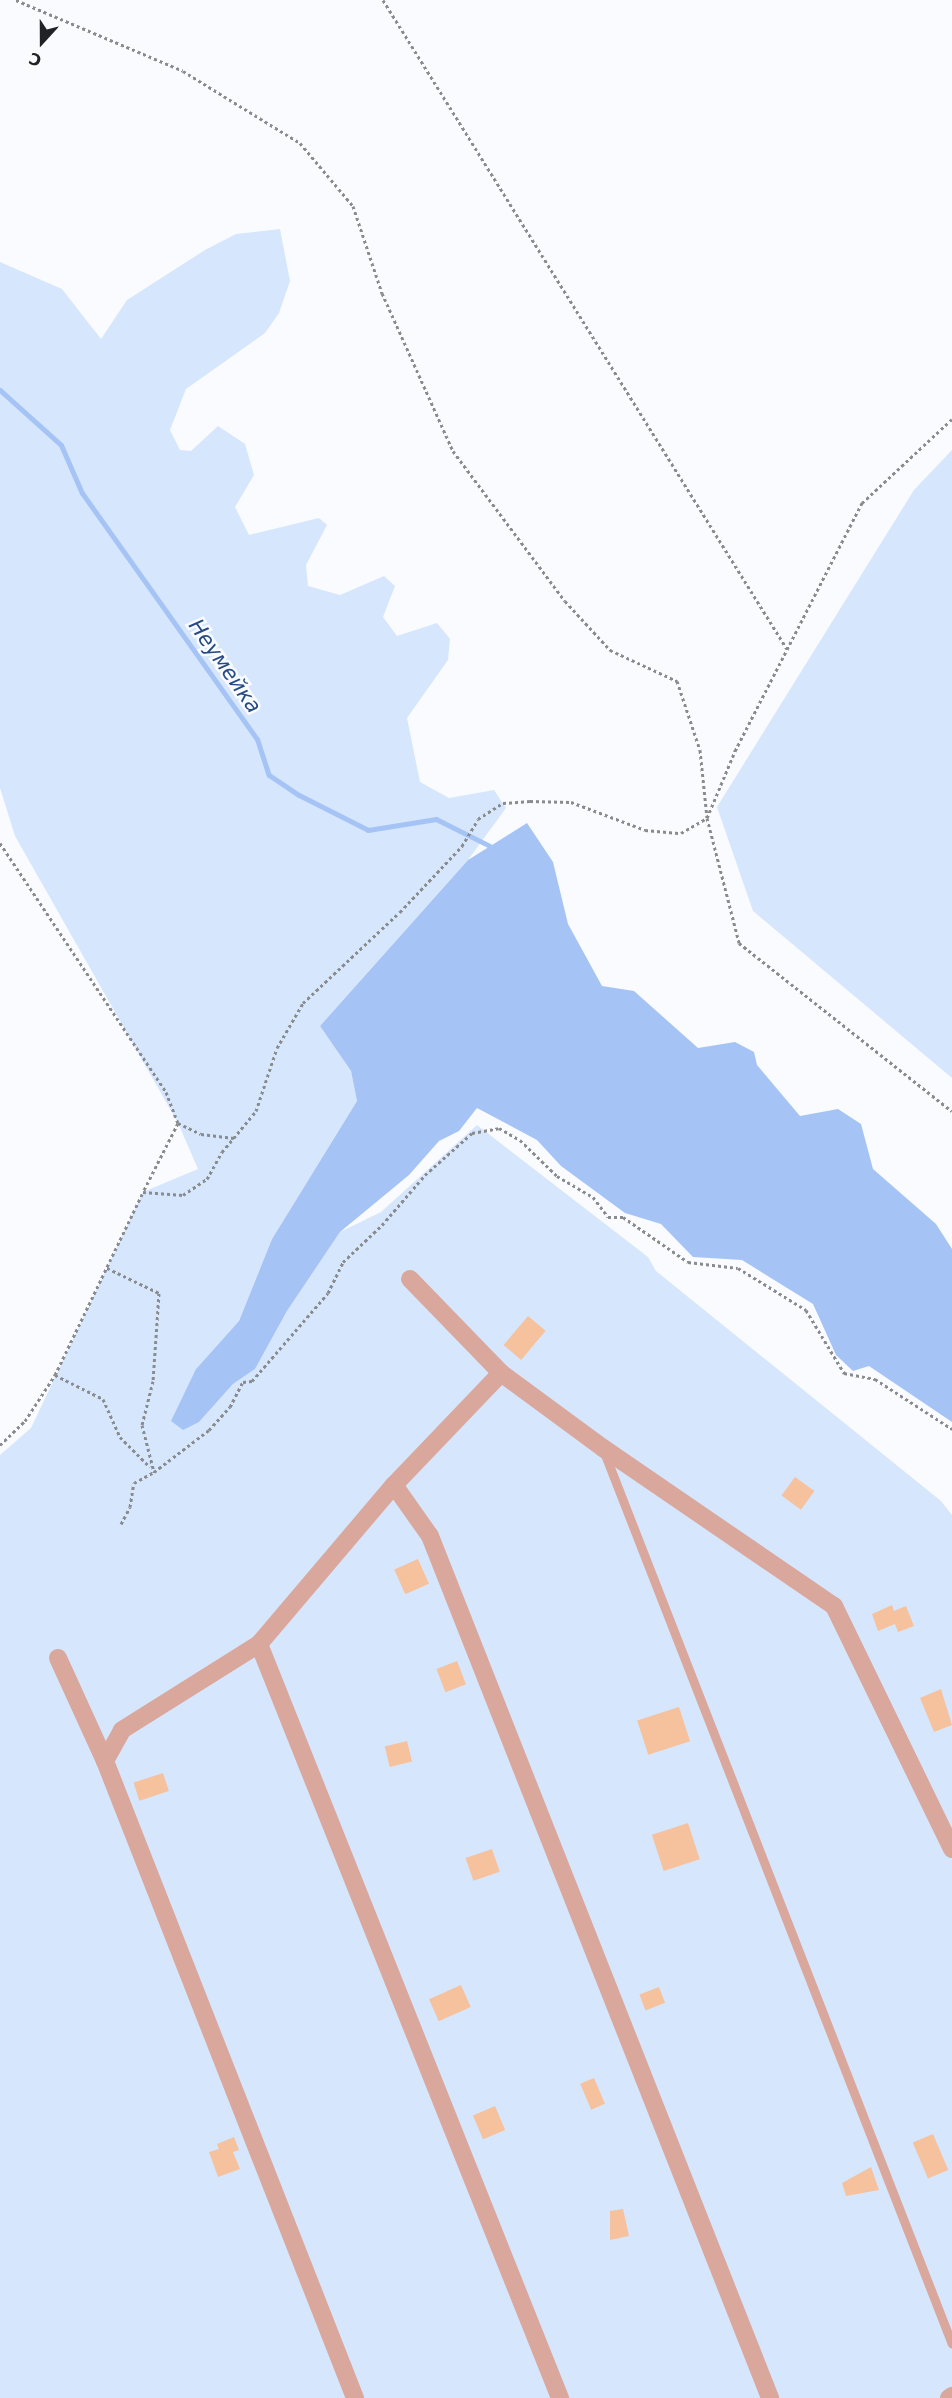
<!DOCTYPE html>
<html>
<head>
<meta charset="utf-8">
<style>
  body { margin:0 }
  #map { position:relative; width:952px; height:2398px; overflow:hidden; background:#f9fbfe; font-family:"DejaVu Sans",sans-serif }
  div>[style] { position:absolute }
  .green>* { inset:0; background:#d6e7fd }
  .water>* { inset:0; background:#a5c4f5 }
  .stream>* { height:5px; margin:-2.5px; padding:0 2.5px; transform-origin:2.5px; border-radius:2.5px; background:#a5c4f5 }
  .building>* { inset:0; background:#f6c19d; transform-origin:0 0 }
  .path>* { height:3px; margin-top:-1.5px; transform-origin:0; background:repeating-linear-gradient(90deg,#898b8e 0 3px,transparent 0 6px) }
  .lane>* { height:9px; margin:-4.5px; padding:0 4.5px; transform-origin:4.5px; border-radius:4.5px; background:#daa79d }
  .street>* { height:18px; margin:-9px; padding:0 9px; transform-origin:9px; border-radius:9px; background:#daa79d }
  span { translate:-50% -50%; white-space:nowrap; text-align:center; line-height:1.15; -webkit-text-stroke:5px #f9fbfe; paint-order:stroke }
  .water-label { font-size:21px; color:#254a85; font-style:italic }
  .north { position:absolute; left:12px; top:12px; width:60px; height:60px; -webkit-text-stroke:4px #f9fbfe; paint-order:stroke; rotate:201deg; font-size:16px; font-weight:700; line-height:24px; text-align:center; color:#202225 }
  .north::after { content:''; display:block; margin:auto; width:21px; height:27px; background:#202225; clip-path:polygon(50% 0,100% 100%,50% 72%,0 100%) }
</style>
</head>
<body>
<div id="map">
  <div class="green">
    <i style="clip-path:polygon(280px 229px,290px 281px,279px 313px,265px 333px,186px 389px,170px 430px,180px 450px,191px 451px,218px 426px,245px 444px,254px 475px,235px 507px,249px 535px,319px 518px,327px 525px,306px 565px,308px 586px,340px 595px,384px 576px,395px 586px,383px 617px,397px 636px,437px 623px,450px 639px,448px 660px,407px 718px,420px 782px,449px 798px,494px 790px,506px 808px,468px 860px,320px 1026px,351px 1071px,357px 1101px,272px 1239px,239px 1321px,196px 1369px,199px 1422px,233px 1384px,255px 1369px,287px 1311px,340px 1232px,381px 1212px,477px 1125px,648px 1257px,656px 1271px,941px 1501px,952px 1515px,952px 2398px,0 2398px,0 1455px,31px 1428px,143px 1192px,198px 1169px,178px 1123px,15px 836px,0 788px,0 262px,62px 289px,101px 339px,127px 300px,205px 250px,236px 234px)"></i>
    <i style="clip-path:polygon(952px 450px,952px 1078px,753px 911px,717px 807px,914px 490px)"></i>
  </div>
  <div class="water">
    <i style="clip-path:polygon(527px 823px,553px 862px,568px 924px,602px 986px,634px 991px,698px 1048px,735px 1042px,754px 1052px,757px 1065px,800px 1116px,838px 1109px,861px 1124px,873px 1169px,936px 1224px,952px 1249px,952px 1422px,869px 1366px,853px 1371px,836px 1355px,813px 1304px,742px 1260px,693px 1257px,661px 1224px,625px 1213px,561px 1166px,537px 1140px,477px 1108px,459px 1131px,439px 1141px,409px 1175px,340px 1232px,287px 1311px,255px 1369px,233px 1384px,199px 1422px,183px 1430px,171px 1421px,196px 1369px,239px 1321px,272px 1239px,357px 1101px,351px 1071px,320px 1026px,468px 860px)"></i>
  </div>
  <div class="stream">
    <i style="left:0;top:390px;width:82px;rotate:42deg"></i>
    <i style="left:61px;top:445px;width:52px;rotate:66.4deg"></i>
    <i style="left:82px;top:493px;width:302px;rotate:54.6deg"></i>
    <i style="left:257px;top:739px;width:38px;rotate:72deg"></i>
    <i style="left:269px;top:775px;width:36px;rotate:34deg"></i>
    <i style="left:299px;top:795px;width:77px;rotate:26.9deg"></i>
    <i style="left:368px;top:830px;width:69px;rotate:-9.2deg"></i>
    <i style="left:436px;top:819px;width:60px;rotate:26.6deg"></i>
  </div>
  <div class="building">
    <i style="left:528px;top:1316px;width:23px;height:38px;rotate:40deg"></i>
    <i style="left:795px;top:1477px;width:24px;height:23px;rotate:36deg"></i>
    <i style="left:418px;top:1559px;width:27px;height:26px;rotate:66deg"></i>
    <i style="clip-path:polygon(892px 1605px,894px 1611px,906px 1606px,914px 1626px,898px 1632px,895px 1624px,878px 1631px,872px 1614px)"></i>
    <i style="left:457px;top:1661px;width:25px;height:22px;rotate:69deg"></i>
    <i style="clip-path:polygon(941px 1689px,952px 1725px,934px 1732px,920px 1698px)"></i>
    <i style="left:679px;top:1707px;width:36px;height:44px;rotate:72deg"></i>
    <i style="left:407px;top:1741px;width:21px;height:23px;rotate:76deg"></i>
    <i style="left:163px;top:1773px;width:19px;height:31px;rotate:72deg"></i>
    <i style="left:688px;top:1823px;width:38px;height:38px;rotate:72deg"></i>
    <i style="left:492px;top:1849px;width:24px;height:28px;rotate:71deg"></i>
    <i style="left:461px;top:1985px;width:24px;height:35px;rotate:66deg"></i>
    <i style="left:659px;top:1987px;width:17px;height:21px;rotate:69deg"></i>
    <i style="left:594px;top:2078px;width:28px;height:15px;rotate:67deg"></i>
    <i style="left:495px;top:2106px;width:26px;height:24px;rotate:67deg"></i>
    <i style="left:933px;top:2134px;width:39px;height:22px;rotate:67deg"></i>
    <i style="clip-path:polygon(234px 2137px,239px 2150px,233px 2152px,240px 2169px,218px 2177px,209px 2152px,219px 2149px,217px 2144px)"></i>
    <i style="clip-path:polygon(871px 2167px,879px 2190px,846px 2196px,842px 2183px)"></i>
    <i style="clip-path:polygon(623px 2209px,629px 2236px,610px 2240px,610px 2211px)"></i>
  </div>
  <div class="path">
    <i style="left:16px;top:0;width:181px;rotate:23deg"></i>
    <i style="left:183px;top:71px;width:137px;rotate:31.6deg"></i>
    <i style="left:300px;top:143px;width:82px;rotate:49.9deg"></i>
    <i style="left:353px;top:206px;width:92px;rotate:71.6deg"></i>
    <i style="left:382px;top:293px;width:173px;rotate:65.8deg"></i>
    <i style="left:453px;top:451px;width:187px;rotate:53.3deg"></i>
    <i style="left:565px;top:601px;width:67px;rotate:47.4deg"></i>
    <i style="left:610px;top:650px;width:74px;rotate:24.8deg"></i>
    <i style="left:677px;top:681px;width:73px;rotate:71.6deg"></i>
    <i style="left:700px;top:750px;width:68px;rotate:84.1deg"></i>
    <i style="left:707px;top:818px;width:129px;rotate:75.6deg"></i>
    <i style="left:739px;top:943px;width:271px;rotate:38.3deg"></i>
    <i style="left:383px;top:0;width:764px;rotate:58.1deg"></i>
    <i style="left:0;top:843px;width:299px;rotate:56.3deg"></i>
    <i style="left:166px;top:1092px;width:33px;rotate:69deg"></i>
    <i style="left:178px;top:1123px;width:77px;rotate:116.9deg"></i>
    <i style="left:178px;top:1123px;width:25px;rotate:26deg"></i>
    <i style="left:201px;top:1134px;width:33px;rotate:7deg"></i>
    <i style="left:107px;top:1268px;width:58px;rotate:25.7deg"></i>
    <i style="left:159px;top:1293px;width:88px;rotate:93.9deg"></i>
    <i style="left:153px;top:1381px;width:45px;rotate:104deg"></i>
    <i style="left:142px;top:1425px;width:49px;rotate:75.7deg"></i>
    <i style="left:154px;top:1472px;width:69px;rotate:-37.4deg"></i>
    <i style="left:209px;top:1430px;width:31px;rotate:-48deg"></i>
    <i style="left:230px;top:1407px;width:28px;rotate:-63deg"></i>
    <i style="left:243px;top:1382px;width:9px;rotate:-6deg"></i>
    <i style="left:252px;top:1381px;width:116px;rotate:-49.2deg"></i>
    <i style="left:328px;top:1293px;width:34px;rotate:-64deg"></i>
    <i style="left:343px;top:1262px;width:54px;rotate:-43.5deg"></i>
    <i style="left:382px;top:1225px;width:66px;rotate:-49.3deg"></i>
    <i style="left:425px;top:1175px;width:63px;rotate:-41.8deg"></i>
    <i style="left:472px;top:1133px;width:27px;rotate:-10deg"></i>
    <i style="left:499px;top:1128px;width:24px;rotate:30deg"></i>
    <i style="left:520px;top:1140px;width:52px;rotate:44.2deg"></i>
    <i style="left:557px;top:1176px;width:42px;rotate:30.3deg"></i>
    <i style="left:593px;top:1197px;width:25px;rotate:53deg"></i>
    <i style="left:608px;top:1217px;width:15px"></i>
    <i style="left:623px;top:1217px;width:79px;rotate:34.7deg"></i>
    <i style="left:688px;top:1262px;width:50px;rotate:6.8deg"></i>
    <i style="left:738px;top:1268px;width:80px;rotate:31.7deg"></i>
    <i style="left:806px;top:1310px;width:74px;rotate:58.9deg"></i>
    <i style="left:844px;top:1373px;width:32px;rotate:11deg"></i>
    <i style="left:875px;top:1379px;width:92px;rotate:33deg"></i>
    <i style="left:55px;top:1375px;width:54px;rotate:26.6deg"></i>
    <i style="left:103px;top:1399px;width:42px;rotate:65.9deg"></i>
    <i style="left:120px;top:1437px;width:42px;rotate:45deg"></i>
    <i style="left:0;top:1445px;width:35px;rotate:-44deg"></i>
    <i style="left:25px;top:1421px;width:55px;rotate:-56.9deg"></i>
    <i style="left:55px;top:1375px;width:203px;rotate:-64.3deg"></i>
    <i style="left:143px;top:1192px;width:40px;rotate:4.3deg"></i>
    <i style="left:183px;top:1195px;width:29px;rotate:-34deg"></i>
    <i style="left:207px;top:1179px;width:31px;rotate:-61deg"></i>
    <i style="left:222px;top:1152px;width:53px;rotate:-50.3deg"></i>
    <i style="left:256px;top:1111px;width:66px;rotate:-71.6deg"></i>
    <i style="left:277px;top:1048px;width:52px;rotate:-60deg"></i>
    <i style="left:303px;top:1003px;width:133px;rotate:-43.2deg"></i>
    <i style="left:400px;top:912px;width:91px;rotate:-46.8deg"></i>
    <i style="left:462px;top:846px;width:31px;rotate:-59deg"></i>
    <i style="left:478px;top:819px;width:30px;rotate:-33deg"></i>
    <i style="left:503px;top:803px;width:27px;rotate:-4deg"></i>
    <i style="left:530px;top:801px;width:41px;rotate:1.4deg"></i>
    <i style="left:571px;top:802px;width:79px;rotate:20.7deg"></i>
    <i style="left:645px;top:830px;width:36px;rotate:5deg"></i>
    <i style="left:681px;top:833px;width:30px;rotate:-30deg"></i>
    <i style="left:707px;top:818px;width:73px;rotate:-67.3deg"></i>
    <i style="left:735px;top:751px;width:279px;rotate:-62.9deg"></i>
    <i style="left:862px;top:503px;width:123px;rotate:-43deg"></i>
    <i style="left:121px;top:1524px;width:19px;rotate:-62deg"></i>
    <i style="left:130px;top:1507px;width:24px;rotate:-81deg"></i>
    <i style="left:134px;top:1483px;width:23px;rotate:-29deg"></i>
  </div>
  <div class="lane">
    <i style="left:604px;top:1452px;width:957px;rotate:68.69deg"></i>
  </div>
  <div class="street">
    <i style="left:410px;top:1279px;width:131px;rotate:45.9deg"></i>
    <i style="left:394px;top:1485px;width:62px;rotate:54.8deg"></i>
    <i style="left:430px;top:1536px;width:927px;rotate:68.47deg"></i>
    <i style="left:259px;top:1644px;width:812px;rotate:68.24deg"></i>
    <i style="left:58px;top:1658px;width:113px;rotate:65.5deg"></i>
    <i style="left:355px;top:2398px;width:684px;rotate:-111.43deg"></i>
    <i style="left:105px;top:1761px;width:35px;rotate:-61deg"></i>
    <i style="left:122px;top:1730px;width:162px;rotate:-32.1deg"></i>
    <i style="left:259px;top:1644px;width:209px;rotate:-49.7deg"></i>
    <i style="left:394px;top:1485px;width:155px;rotate:-46.3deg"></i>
    <i style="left:501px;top:1373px;width:127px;rotate:36.3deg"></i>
    <i style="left:603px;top:1448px;width:280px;rotate:34.4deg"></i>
    <i style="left:834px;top:1606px;width:270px;rotate:64.1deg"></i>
    <i style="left:949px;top:2398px;width:4px;rotate:-34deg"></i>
  </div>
  <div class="water-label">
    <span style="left:225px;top:666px;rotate:55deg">Неумейка</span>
  </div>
  <div class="north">С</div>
</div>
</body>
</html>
